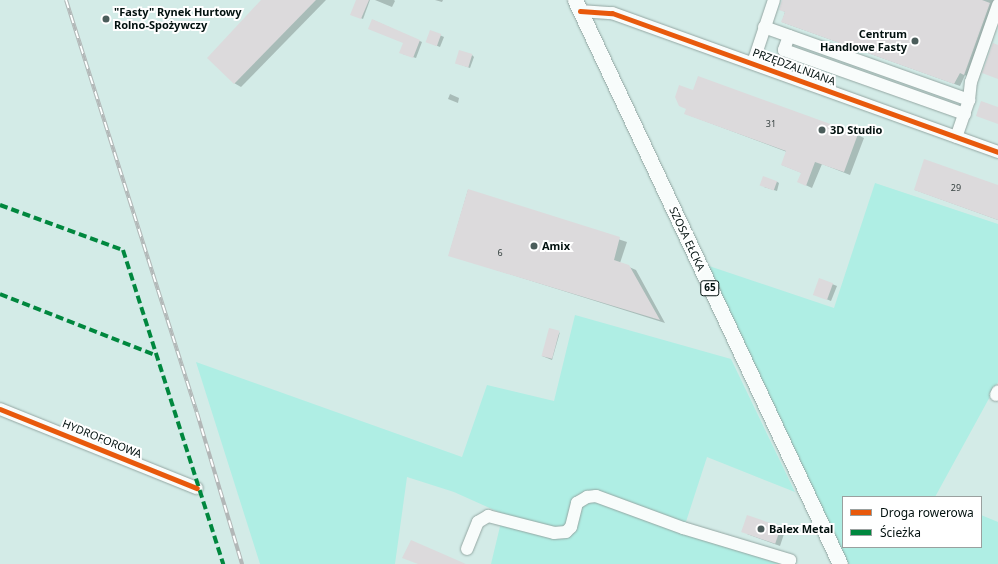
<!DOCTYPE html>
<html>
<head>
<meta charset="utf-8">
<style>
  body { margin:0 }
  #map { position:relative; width:998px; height:564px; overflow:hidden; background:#d3ebe7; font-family:"Noto Sans",sans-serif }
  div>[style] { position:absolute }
  .green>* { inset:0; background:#afeee4 }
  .shadow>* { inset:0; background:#0003 }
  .building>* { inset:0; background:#dcdadc; transform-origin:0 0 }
  .roads { filter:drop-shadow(0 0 1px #93a6a2) drop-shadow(0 0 1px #93a6a2) }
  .minor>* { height:12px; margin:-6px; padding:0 6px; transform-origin:6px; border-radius:6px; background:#f8fcfb }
  .major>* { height:15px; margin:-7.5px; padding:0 7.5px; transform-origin:7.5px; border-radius:7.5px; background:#f8fcfb }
  .rail>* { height:4px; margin-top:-2px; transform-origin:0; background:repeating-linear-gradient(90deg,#fff 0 8px,#b2b7b7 0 16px); box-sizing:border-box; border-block:1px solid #b2b7b7 }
  .quiet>* { height:4px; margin-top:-2px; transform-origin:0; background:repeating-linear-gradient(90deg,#00873e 0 8px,transparent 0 12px) }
  .cycleway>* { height:5px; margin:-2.5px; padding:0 2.5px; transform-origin:2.5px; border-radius:2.5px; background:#e8590c }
  .dots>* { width:11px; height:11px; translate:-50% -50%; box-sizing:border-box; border:2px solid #fff; border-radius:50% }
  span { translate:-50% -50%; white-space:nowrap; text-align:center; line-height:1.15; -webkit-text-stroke:4px #fff; paint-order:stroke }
  .number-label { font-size:9px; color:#384342 }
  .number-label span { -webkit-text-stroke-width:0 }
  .shield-label span { padding:1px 3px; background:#fff; border:1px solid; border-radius:3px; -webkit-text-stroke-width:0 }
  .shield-label { font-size:10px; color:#02110f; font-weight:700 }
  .poi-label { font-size:11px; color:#02110f; font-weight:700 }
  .left { translate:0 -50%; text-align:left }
  .right { translate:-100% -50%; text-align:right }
  .street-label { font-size:11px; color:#02110f }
  .legend { position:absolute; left:842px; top:496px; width:140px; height:52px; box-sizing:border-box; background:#fff; border:1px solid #9aa09f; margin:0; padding:5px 7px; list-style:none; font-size:12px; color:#02110f }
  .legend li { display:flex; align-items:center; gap:8px; height:20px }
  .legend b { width:20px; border:1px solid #9aa09f }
</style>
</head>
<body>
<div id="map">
  <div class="green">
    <i style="clip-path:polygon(875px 183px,998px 224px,998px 382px,935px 497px,843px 497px,843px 547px,981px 547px,981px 515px,998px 522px,998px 564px,847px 564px,706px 265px,834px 308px)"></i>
    <i style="clip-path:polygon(575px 315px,731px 359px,795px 492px,707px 457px,683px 531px,780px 564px,491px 564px,503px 514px,454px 492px,407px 477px,395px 564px,260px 564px,196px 362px,462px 457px,487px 385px,554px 401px)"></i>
  </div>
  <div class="shadow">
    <i style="clip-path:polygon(262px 0,326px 0,241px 87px,234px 83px)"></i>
    <i style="clip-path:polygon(357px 0,370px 0,363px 19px,352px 14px)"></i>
    <i style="clip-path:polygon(375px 0,394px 0,395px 1px,392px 7px)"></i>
    <i style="clip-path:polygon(435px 0,443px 0,442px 2px)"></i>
    <i style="clip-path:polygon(783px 0,996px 0,969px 77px,965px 75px,960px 86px,787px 24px,782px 22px,785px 12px,780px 9px)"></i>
    <i style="clip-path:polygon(373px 20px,422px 42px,416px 58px,403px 54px,404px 43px)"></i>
    <i style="clip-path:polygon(431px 31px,444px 37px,440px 47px,430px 43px)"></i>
    <i style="clip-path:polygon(472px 55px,474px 57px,470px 68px,459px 64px)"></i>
    <i style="clip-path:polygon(450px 94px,459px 98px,458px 103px,448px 99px)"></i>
    <i style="clip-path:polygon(686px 114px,858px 135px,864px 138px,850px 175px,822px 164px,812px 188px,799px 182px,802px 173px,782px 165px,787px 152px)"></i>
    <i style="clip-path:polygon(776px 181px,779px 183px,777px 191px,764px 187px)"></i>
    <i style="clip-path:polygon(998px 186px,998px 220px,915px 190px)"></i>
    <i style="clip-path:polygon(468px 190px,627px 242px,620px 263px,636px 270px,665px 323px,449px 255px)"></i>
    <i style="clip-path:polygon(832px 284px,837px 286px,831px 301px,814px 294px)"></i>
    <i style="clip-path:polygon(560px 332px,552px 360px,542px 356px)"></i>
    <i style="clip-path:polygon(748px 516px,785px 531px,780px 546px,747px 534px)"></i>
  </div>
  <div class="building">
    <i style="clip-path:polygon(261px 0,316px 0,234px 84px,207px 58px)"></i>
    <i style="clip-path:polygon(356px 0,369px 0,361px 19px,350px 15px)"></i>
    <i style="clip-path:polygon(782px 0,982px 0,990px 3px,964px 75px,960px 73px,954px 84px,781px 22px,785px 12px,779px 10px)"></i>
    <i style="clip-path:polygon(372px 19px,420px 40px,413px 58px,399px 53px,403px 43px,368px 29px)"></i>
    <i style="left:430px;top:30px;width:12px;height:13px;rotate:20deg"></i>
    <i style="clip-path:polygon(993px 43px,998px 45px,998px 79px,982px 73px)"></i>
    <i style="left:459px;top:50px;width:14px;height:14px;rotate:17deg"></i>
    <i style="clip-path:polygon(698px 76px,858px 134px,844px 172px,815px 162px,806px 186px,797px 182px,801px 173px,781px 165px,786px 151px,684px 114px,686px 109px,679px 106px,675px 97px,679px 85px,693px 90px)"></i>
    <i style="clip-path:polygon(981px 101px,998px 107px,998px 124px,976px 116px)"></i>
    <i style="clip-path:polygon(924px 159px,998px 185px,998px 220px,914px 190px)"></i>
    <i style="left:763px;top:176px;width:15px;height:10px;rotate:20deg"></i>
    <i style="clip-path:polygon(468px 189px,620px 237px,614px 260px,629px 265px,660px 320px,448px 256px)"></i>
    <i style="left:819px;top:278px;width:15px;height:18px;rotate:20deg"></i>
    <i style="left:549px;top:328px;width:11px;height:29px;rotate:15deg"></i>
    <i style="left:747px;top:515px;width:36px;height:18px;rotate:19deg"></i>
    <i style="clip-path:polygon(411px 540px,466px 564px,418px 564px,402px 558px)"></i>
  </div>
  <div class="roads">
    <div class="minor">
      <i style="left:580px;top:11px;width:32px;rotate:4deg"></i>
      <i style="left:612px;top:13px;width:410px;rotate:19.8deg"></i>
      <i style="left:764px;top:27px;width:218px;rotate:19.6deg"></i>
      <i style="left:969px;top:100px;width:39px;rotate:109deg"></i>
      <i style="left:789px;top:36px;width:15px;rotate:110deg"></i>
      <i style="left:784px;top:50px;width:192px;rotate:19.5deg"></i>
      <i style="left:753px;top:63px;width:66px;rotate:-71.6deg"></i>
      <i style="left:969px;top:100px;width:18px;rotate:-84deg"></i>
      <i style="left:971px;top:82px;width:82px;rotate:-70.7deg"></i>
      <i style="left:996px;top:395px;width:4px;rotate:-63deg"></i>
      <i style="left:0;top:409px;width:212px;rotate:21.9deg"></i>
      <i style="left:467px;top:549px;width:29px;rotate:-68deg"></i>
      <i style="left:478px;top:522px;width:12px;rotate:-31deg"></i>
      <i style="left:488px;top:516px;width:68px;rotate:14.4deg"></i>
      <i style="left:554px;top:533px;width:12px;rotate:-5deg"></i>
      <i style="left:566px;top:532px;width:7px;rotate:-45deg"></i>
      <i style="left:571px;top:527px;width:25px;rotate:-76deg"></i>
      <i style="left:577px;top:503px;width:12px;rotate:-31deg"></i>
      <i style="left:587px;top:497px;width:9px;rotate:-6deg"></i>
      <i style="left:596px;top:496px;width:93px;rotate:20.2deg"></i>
      <i style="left:683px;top:528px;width:112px;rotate:16.7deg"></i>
    </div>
    <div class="major">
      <i style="left:575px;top:0;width:623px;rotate:64.83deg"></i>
    </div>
  </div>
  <div class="rail">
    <i style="left:66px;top:0;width:433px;rotate:72.4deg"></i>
    <i style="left:197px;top:413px;width:158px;rotate:73.4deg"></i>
  </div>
  <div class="quiet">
    <i style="left:0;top:205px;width:131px;rotate:20.1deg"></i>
    <i style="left:123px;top:250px;width:330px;rotate:72.3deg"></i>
    <i style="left:0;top:294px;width:167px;rotate:21.5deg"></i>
  </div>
  <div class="cycleway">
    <i style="left:580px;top:11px;width:32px;rotate:4deg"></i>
    <i style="left:612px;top:13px;width:410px;rotate:19.8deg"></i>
    <i style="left:0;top:409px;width:212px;rotate:21.9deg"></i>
  </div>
  <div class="dots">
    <i style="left:106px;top:19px;background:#4b5d5b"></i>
    <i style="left:915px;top:41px;background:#4b5d5b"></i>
    <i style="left:822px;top:130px;background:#4b5d5b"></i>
    <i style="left:534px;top:246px;background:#4b5d5b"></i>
    <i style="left:761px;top:529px;background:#4b5d5b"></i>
  </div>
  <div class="number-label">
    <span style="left:771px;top:124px">31</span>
    <span style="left:956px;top:188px">29</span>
    <span style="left:500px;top:253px">6</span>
  </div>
  <div class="shield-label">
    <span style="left:710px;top:288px">65</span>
  </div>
  <div class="poi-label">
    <span class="left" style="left:114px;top:19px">"Fasty" Rynek Hurtowy<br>Rolno-Spożywczy</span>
    <span class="right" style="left:907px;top:41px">Centrum<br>Handlowe Fasty</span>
    <span class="left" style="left:830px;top:130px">3D Studio</span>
    <span class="left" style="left:542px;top:246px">Amix</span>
    <span class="left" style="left:769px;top:529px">Balex Metal</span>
  </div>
  <div class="street-label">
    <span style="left:794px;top:67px;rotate:20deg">PRZĘDZALNIANA</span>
    <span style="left:687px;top:239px;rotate:65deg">SZOSA EŁCKA</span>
    <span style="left:102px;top:439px;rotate:22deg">HYDROFOROWA</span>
  </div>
  <ul class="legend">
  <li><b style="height:5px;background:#e8590c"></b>Droga rowerowa</li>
  <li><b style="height:5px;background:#00873e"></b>Ścieżka</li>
  </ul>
</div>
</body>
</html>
